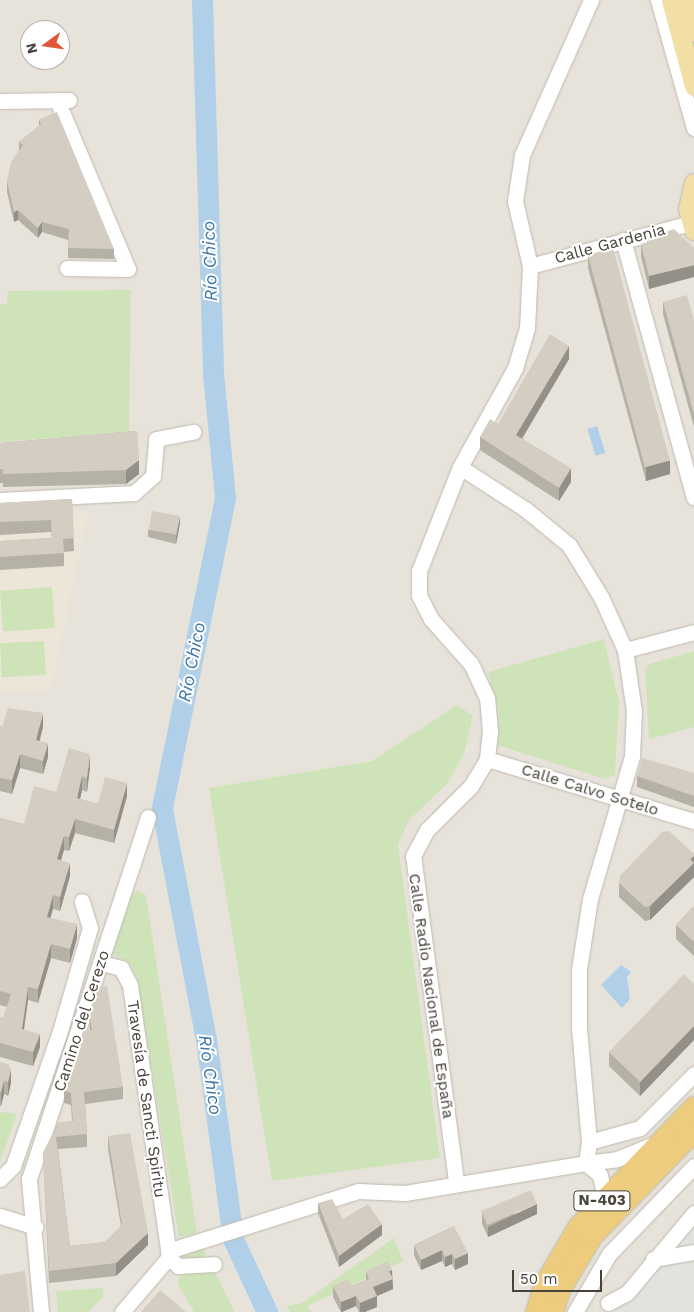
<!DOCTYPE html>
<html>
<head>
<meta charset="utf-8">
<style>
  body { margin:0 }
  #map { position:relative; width:694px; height:1312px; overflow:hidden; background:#f4f1eb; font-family:"Work Sans",sans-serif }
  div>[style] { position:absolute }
  .residential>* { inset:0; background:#e7e3da }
  .education>* { inset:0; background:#ebe6d7 }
  .green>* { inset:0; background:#cfe3b9; transform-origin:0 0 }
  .parking>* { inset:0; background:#e3e2df }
  .water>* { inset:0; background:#b0cfe8; transform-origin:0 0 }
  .river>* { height:21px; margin:-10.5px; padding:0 10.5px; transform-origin:10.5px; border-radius:10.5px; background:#b0cfe8 }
  .roads { filter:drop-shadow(0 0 1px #beb9af) drop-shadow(0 0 1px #beb9af) }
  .minor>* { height:15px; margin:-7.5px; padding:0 7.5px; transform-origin:7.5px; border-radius:7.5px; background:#fff }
  .major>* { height:19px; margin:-9.5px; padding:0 9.5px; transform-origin:9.5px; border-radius:9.5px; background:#f2dfa6 }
  .highway>* { height:21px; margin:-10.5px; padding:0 10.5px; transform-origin:10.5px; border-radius:10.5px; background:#edcc7d }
  .wall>* { inset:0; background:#b6b1a7 }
  .shaded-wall>* { inset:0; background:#949088 }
  .building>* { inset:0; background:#d4cec2; transform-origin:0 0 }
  span { translate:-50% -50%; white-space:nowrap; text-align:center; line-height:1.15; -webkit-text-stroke:4px #fff; paint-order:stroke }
  .shield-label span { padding:1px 4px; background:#fff; border:1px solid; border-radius:4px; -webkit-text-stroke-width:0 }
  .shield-label { font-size:15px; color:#47423a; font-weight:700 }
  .street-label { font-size:16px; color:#47423a }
  .water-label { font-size:18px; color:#3f77a7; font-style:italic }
  .north { position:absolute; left:20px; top:20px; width:50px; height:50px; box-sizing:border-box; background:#fff; border:1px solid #b5b3b0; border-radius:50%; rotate:256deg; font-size:14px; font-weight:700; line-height:20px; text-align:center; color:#47423a }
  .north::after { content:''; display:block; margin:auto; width:18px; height:22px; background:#e05636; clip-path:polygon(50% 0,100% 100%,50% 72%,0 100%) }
  .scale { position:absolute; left:512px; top:1270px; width:90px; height:22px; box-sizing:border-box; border:2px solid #47423a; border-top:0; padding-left:6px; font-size:15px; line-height:18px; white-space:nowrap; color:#47423a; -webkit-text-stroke:4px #fff; paint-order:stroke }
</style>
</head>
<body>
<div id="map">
  <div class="residential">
    <i style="clip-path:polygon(evenodd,0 0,694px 0,694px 1312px,0 1312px,0 0,30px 30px,60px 30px,60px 60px,30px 60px,30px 30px)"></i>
  </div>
  <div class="education">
    <i style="clip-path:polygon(88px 512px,51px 690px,0 692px,0 516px)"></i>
  </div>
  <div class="green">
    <i style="clip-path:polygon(131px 290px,129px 432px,0 442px,0 304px,7px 304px,8px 291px)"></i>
    <i style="left:52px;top:587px;width:41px;height:52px;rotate:86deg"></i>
    <i style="clip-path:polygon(604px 639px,619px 702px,615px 775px,605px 779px,497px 745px,499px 713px,488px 672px)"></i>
    <i style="left:44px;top:641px;width:34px;height:44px;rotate:87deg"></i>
    <i style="clip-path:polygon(694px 651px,694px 727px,649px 739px,645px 670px,649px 664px)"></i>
    <i style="clip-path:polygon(457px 705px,473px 716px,464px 754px,447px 784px,409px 820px,398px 845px,440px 1158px,272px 1181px,209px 788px,372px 761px)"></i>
    <i style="clip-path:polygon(137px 891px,146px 895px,197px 1233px,179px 1237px,137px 979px,131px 965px,112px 953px,131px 896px)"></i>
    <i style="clip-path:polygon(0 1112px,17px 1114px,0 1162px)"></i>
    <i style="clip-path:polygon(394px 1238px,403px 1261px,307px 1306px,312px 1312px,290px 1312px,287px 1306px,302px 1303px)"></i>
    <i style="clip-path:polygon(188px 1247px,202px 1247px,235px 1312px,194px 1312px,177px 1283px,188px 1262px,181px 1256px)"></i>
    <i style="clip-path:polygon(103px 1288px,103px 1296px,89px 1312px,58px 1312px,56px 1291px)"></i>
  </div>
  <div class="parking">
    <i style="clip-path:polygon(694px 1205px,694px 1312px,607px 1312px,623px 1286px)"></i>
  </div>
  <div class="water">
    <i style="left:597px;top:426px;width:28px;height:10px;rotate:73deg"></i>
    <i style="clip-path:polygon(621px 965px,631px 972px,627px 977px,630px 999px,622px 1008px,601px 985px)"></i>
  </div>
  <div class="river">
    <i style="left:202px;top:0;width:373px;rotate:88.3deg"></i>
    <i style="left:213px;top:373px;width:126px;rotate:84.5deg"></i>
    <i style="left:225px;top:498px;width:317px;rotate:101.5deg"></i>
    <i style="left:162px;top:809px;width:234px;rotate:79.2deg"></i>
    <i style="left:206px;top:1039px;width:202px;rotate:82.3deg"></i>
    <i style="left:233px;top:1239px;width:81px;rotate:65deg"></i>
  </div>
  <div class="roads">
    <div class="minor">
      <i style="left:658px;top:0;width:133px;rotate:74.3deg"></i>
      <i style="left:57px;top:100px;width:183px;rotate:67.2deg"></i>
      <i style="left:128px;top:269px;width:61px;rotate:-179.1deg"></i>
      <i style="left:0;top:101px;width:69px;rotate:-0.8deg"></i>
      <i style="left:623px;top:240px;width:267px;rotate:74.6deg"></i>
      <i style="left:530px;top:266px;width:167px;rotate:-15deg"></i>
      <i style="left:0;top:500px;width:134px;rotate:-3deg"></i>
      <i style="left:134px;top:493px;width:25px;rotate:-42deg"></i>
      <i style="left:153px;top:476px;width:37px;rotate:-85deg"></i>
      <i style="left:156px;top:439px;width:38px;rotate:-11deg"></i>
      <i style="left:625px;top:650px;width:71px;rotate:-14.6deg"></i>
      <i style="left:487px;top:759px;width:216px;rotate:16.7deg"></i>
      <i style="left:101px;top:963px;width:21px;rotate:14deg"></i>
      <i style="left:121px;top:968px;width:19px;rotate:62deg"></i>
      <i style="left:130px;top:985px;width:275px;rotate:81.8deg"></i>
      <i style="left:169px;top:1257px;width:72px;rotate:130.5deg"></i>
      <i style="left:589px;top:1142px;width:53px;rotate:-15.4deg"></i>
      <i style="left:640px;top:1128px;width:76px;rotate:-45deg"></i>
      <i style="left:586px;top:1163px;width:31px;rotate:-7deg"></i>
      <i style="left:617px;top:1159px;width:40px;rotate:-22deg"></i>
      <i style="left:586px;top:1163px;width:18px;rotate:41deg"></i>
      <i style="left:600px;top:1175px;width:24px;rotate:78deg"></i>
      <i style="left:0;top:1179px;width:18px;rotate:-45deg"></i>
      <i style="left:13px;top:1166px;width:143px;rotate:-70.8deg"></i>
      <i style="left:60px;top:1031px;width:107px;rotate:-73.8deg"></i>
      <i style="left:90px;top:928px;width:28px;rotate:-107deg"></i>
      <i style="left:456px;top:1181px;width:328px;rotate:-97.5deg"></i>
      <i style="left:413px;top:856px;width:30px;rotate:-62deg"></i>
      <i style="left:427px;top:830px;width:62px;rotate:-45deg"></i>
      <i style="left:471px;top:786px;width:31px;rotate:-59deg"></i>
      <i style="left:487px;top:759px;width:28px;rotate:-84deg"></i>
      <i style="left:490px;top:731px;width:33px;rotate:-95deg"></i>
      <i style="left:487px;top:698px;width:38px;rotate:-115deg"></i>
      <i style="left:471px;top:664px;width:60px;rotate:-131.6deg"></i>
      <i style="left:431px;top:619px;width:27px;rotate:-117deg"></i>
      <i style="left:419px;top:595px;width:24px;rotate:-90deg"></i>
      <i style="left:419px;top:571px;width:112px;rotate:-68.5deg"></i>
      <i style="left:460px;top:467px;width:113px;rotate:-60.9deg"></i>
      <i style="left:515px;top:368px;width:42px;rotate:-73.3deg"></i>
      <i style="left:527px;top:328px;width:62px;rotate:-87.2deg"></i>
      <i style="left:530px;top:266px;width:67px;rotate:-103deg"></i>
      <i style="left:515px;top:201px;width:47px;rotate:-81.3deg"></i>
      <i style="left:522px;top:155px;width:170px;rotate:-66deg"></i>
      <i style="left:0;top:1216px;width:37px;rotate:17deg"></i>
      <i style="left:168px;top:1251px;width:199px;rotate:-17.5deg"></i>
      <i style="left:358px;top:1191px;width:47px;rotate:2.4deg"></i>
      <i style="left:405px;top:1193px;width:183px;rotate:-9.4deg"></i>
      <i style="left:586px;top:1163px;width:21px;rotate:-82deg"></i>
      <i style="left:589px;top:1142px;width:115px;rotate:-95deg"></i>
      <i style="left:579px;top:1027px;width:58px;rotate:-90deg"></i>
      <i style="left:579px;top:969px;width:71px;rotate:-81.1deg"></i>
      <i style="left:590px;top:899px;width:149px;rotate:-73.6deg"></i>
      <i style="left:632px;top:756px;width:45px;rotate:-87.5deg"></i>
      <i style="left:634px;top:711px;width:62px;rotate:-98.4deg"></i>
      <i style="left:625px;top:650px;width:58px;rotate:-114.4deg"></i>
      <i style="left:601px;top:597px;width:61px;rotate:-121.6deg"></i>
      <i style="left:569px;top:545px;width:57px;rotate:-140.7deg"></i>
      <i style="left:525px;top:509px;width:77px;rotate:-147.1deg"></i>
      <i style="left:169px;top:1257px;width:13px;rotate:45deg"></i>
      <i style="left:178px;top:1266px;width:36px;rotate:-3deg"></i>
      <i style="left:653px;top:1259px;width:42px;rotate:-9.7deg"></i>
      <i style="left:608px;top:1303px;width:21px;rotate:-28deg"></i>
      <i style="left:627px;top:1293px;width:104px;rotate:-50.1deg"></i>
      <i style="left:41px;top:1312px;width:134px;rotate:-95.2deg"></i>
      <i style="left:29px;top:1179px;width:381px;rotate:-71.8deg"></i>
      <i style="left:575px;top:1312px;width:67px;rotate:-59.6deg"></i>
      <i style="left:609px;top:1254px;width:122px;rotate:-46deg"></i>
    </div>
    <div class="major">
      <i style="left:671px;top:0;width:89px;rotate:75deg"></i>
      <i style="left:685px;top:0;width:33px;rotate:74deg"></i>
      <i style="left:694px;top:183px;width:26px;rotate:103deg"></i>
      <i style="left:688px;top:208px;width:23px;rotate:75deg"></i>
    </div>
    <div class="highway">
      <i style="left:536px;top:1312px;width:30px;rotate:-73deg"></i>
      <i style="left:545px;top:1283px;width:65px;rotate:-59.5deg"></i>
      <i style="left:578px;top:1227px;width:167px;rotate:-46deg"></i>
      <i style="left:552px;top:1312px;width:23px;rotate:-72deg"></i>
      <i style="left:559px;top:1290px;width:63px;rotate:-59.3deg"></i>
      <i style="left:591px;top:1236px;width:148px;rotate:-45.8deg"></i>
    </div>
  </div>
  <div class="wall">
    <i style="clip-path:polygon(39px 119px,114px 249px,114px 259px,68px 258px,68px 240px,42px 232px,38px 238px,18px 220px,14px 222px,7px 192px,7px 181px,19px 150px,19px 142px,39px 126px)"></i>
    <i style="clip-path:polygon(647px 238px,694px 248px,649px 289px,641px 257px,641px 244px,647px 243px)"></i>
    <i style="clip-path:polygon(588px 255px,670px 474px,646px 481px,588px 268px)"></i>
    <i style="clip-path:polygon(663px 302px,694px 320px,694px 427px,663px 314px)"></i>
    <i style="clip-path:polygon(569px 359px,522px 438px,571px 482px,559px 501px,480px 450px,480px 437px,498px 424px)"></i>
    <i style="clip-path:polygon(137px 431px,139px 474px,126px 484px,3px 487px,3px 483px,0 483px,0 443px)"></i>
    <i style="clip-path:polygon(72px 499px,74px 551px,64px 552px,64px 566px,0 570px,0 541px,52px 538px,51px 532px,0 535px,0 503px)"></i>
    <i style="clip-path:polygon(180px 523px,176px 544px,148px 537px,148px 530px)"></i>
    <i style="clip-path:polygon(0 726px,2px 727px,43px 727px,40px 740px,48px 757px,43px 774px,20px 768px,12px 794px,0 791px)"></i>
    <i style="clip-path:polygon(90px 767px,87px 792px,82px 790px,80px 799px,98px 804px,127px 796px,114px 843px,75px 833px,69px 851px,64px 850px,61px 860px,70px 876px,60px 911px,53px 909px,50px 917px,77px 938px,70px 963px,51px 958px,38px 1003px,28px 1000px,24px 1029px,40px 1047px,33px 1066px,0 1057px,0 1017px,3px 1018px,7px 1007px,0 1005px,0 818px,24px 824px,56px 792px)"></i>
    <i style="clip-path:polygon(694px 773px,694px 807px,637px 787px,637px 776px)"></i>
    <i style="clip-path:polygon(694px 854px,694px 877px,650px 920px,645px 921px,619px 897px,619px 883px)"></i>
    <i style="clip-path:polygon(694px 906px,694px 956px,676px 939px,676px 925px)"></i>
    <i style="clip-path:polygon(694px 984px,694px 1040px,640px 1096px,609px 1066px,609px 1052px)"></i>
    <i style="clip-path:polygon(89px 1013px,123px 1087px,123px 1099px,85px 1104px,87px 1134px,87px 1147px,58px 1149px,70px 1246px,105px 1242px,121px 1226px,108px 1149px,108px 1136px,148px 1245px,116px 1276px,49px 1283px,43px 1153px,58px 1123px,72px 1121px,71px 1105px,64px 1103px,64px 1090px,90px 1031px)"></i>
    <i style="clip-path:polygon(0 1062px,11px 1083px,8px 1096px,4px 1094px,1px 1106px,0 1106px)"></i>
    <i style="clip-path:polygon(318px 1203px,343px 1219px,382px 1235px,339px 1267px,318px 1213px)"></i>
    <i style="clip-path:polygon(482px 1213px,537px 1214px,488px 1237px,482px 1224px)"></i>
    <i style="clip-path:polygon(454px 1226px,468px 1264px,455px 1270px,452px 1264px,445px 1267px,442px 1261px,421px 1270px,414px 1255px,414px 1245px)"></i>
    <i style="clip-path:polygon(366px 1271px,392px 1276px,393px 1289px,377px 1296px,377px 1307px,365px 1312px,359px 1312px,356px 1306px,343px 1312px,341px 1312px,333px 1297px,333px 1286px,352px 1286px,366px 1280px)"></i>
  </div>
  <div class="shaded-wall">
    <i style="clip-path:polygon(18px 210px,18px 220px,14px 222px,14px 212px)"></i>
    <i style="clip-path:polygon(42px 222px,42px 232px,38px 238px,38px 228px)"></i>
    <i style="clip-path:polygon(694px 265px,694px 277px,649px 289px,649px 276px)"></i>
    <i style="clip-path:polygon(569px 346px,569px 359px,516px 449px,516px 435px)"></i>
    <i style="clip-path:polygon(139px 460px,139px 474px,126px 484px,126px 470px)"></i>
    <i style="clip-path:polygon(670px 460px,670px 474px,646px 481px,646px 467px)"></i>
    <i style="clip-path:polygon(571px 468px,571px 482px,559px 501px,559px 488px)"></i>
    <i style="clip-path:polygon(180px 516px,180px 523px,176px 544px,176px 537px)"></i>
    <i style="clip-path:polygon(43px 713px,43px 727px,36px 753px,36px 740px)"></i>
    <i style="clip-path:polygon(48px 743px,48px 757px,43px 774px,43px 761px)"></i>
    <i style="clip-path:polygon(20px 754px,20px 768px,12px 794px,12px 780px)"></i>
    <i style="clip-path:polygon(90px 754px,90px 767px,87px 792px,87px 778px)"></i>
    <i style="clip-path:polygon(82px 776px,82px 790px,77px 812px,77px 798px)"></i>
    <i style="clip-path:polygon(127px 783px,127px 796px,114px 843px,114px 830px)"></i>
    <i style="clip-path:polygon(75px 819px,75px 833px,69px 851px,69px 837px)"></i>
    <i style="clip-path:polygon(64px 836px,64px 850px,57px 873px,57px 859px)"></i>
    <i style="clip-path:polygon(694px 856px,694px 877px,650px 920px,650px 906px)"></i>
    <i style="clip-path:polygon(70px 863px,70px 876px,60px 911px,60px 897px)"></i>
    <i style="clip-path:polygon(53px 895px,53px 909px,47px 930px,47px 917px)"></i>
    <i style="clip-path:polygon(77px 924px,77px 938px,70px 963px,70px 949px)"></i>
    <i style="clip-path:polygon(51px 944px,51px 958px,38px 1003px,38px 989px)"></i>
    <i style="clip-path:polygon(28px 987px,28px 1000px,22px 1042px,22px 1029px)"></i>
    <i style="clip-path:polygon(694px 1026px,694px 1040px,640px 1096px,640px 1082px)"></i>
    <i style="clip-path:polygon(40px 1034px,40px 1047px,33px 1066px,33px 1052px)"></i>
    <i style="clip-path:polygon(11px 1069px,11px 1083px,8px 1096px,8px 1082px)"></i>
    <i style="clip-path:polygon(4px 1081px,4px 1094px,1px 1106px,1px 1092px)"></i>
    <i style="clip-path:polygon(537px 1204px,537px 1214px,488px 1237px,488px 1227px)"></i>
    <i style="clip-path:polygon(382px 1224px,382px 1235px,339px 1267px,339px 1256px)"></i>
    <i style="clip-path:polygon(148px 1233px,148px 1245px,116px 1276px,116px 1263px)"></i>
    <i style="clip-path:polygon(442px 1250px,442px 1261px,421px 1270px,421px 1260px)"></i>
    <i style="clip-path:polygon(468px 1253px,468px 1264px,455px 1270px,455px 1259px)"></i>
    <i style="clip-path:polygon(452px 1254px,452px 1264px,445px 1267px,445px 1257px)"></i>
    <i style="clip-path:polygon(392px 1270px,393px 1289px,377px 1296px,377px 1307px,365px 1312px,360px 1312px,360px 1303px,385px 1273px)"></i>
    <i style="clip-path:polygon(356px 1296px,356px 1306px,341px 1312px,341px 1302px)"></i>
  </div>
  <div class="building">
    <i style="clip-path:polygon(57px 112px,114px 249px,68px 248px,69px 229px,42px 222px,38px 228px,18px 210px,14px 212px,7px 181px,11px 162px,23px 145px,19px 142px,41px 124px,39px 119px)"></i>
    <i style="clip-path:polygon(674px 229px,694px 248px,694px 265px,649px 276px,641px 244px,648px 243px,647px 238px)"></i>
    <i style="left:613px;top:248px;width:220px;height:26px;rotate:75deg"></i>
    <i style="clip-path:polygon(687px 295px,694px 320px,694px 414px,663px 302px)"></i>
    <i style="clip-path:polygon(550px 334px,569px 346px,516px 435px,571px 468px,559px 488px,480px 437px,490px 419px,498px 424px)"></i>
    <i style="clip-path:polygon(137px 431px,139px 460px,126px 470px,3px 474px,3px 469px,0 469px,0 443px)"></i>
    <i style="clip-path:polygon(72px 499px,74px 538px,63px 539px,64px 553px,0 557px,0 541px,52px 538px,51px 520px,0 522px,0 503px)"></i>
    <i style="left:152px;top:511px;width:28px;height:19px;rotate:10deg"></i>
    <i style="clip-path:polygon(8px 708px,43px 713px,36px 740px,48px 743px,43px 761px,20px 754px,12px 780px,0 778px,0 726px,2px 727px)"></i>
    <i style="clip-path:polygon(69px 748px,90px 754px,87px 778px,82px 776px,77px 798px,98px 804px,105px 777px,127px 783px,114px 830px,75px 819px,69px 837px,64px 836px,57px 859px,70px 863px,60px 897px,53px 895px,47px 917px,77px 924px,70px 949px,51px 944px,38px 989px,28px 987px,22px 1029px,40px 1034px,33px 1052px,0 1043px,0 1017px,3px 1018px,11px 994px,0 991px,0 818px,24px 824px,34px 786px,56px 792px)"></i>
    <i style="clip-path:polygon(642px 758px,694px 773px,694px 796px,637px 776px)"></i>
    <i style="clip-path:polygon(669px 831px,694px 854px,694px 856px,690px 859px,694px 863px,650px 906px,645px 907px,619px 883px,620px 876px,662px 832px)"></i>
    <i style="clip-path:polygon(694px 906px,694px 942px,676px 925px)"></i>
    <i style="clip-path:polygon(684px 974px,694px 984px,694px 1026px,640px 1082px,609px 1052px)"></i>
    <i style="clip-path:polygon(107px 986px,123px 1087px,84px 1092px,87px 1134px,56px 1137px,70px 1246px,105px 1242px,122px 1225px,108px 1136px,130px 1133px,148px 1233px,116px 1263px,49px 1271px,43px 1153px,58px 1123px,73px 1121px,71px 1093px,64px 1090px,83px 1031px,92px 1030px,89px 1013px,98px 987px)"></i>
    <i style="clip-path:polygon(0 1062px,8px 1064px,11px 1069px,8px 1082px,4px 1081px,1px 1092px,0 1092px)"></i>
    <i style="left:531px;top:1190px;width:15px;height:54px;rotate:67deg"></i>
    <i style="clip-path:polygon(332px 1199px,343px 1219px,368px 1204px,382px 1224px,339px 1256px,318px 1203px)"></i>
    <i style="clip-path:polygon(454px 1226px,468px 1253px,455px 1259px,452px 1254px,445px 1257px,442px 1250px,421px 1260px,414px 1245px)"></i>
    <i style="clip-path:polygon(388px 1261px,392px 1270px,385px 1273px,389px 1271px,393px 1279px,373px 1287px,377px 1296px,360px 1303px,356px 1296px,341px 1302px,333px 1286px,348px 1279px,352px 1286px,369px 1279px,366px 1271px)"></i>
    <i style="clip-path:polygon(25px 1271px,30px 1312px,0 1312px,0 1275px)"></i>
    <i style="clip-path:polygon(160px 1290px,186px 1312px,141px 1312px)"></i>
  </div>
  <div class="shield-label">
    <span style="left:602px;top:1201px">N-403</span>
  </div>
  <div class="street-label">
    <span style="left:610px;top:244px;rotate:-15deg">Calle Gardenia</span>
    <span style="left:590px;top:790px;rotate:17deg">Calle Calvo Sotelo</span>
    <span style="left:431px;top:996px;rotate:82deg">Calle Radio Nacional de España</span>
    <span style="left:82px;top:1021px;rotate:-72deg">Camino del Cerezo</span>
    <span style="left:146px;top:1099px;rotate:82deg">Travesía de Sancti Spiritu</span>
  </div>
  <div class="water-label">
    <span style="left:210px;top:261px;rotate:-92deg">Río Chico</span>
    <span style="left:192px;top:662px;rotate:-79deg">Río Chico</span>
    <span style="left:210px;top:1075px;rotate:82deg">Río Chico</span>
  </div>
  <div class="north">N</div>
  <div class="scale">50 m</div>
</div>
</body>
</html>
